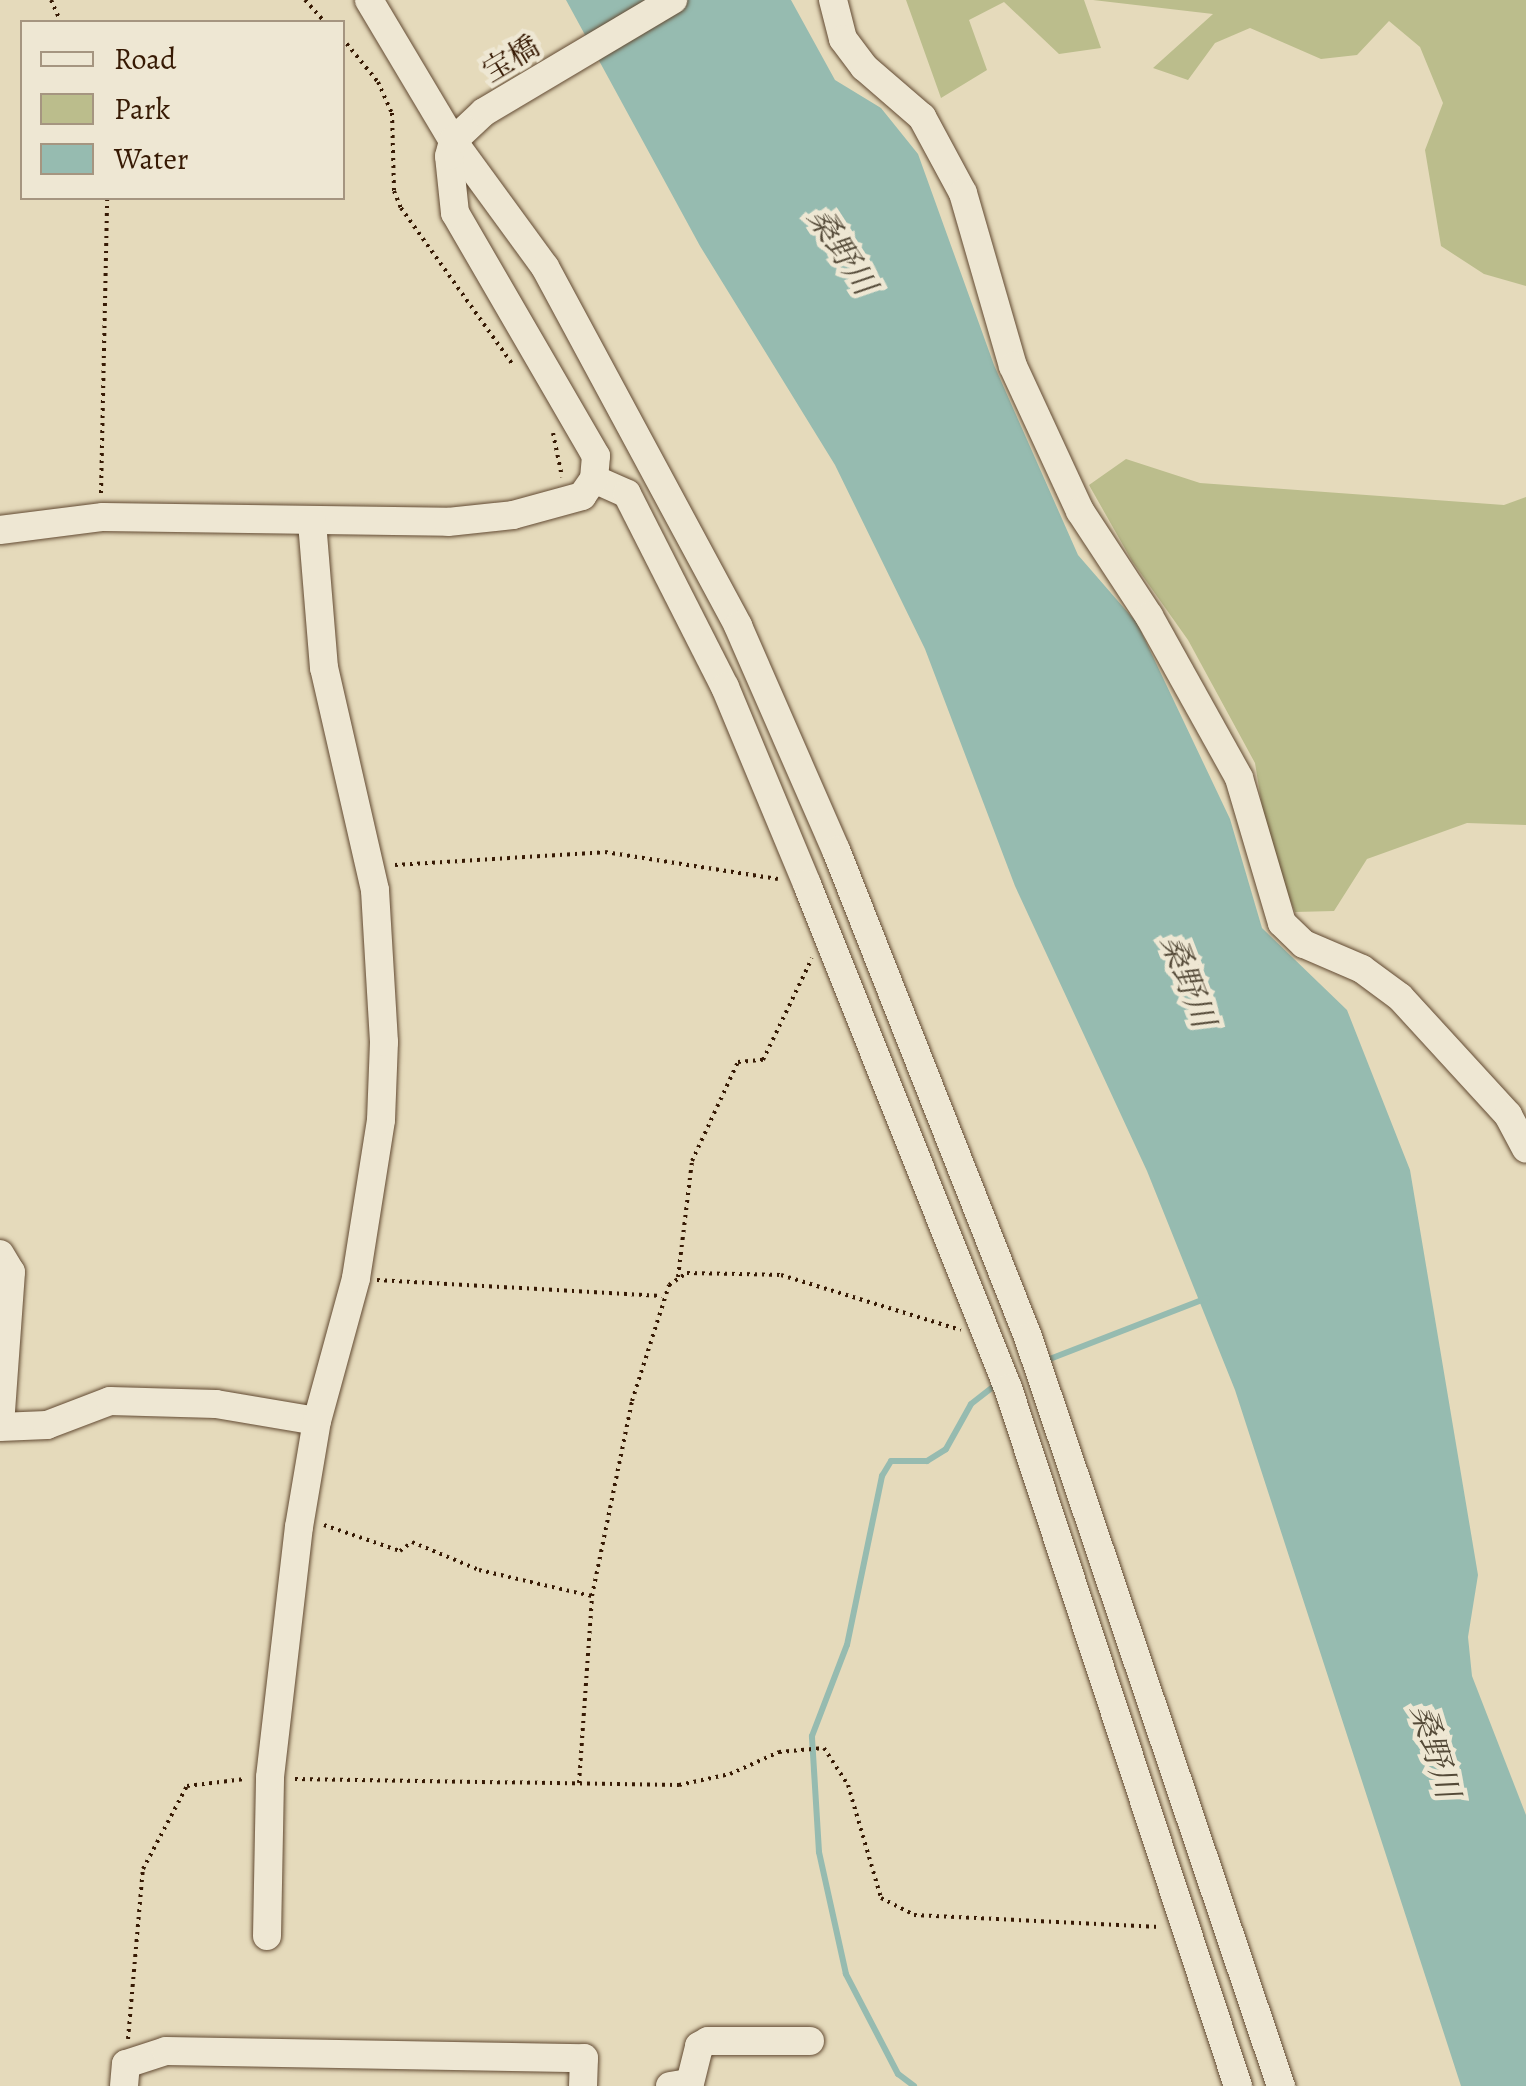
<!DOCTYPE html>
<html>
<head>
<meta charset="utf-8">
<style>
  body { margin:0 }
  #map { position:relative; width:1526px; height:2086px; overflow:hidden; background:#e5dabb; font-family:Alegreya,"Noto Serif JP",serif }
  div>[style] { position:absolute }
  .green>* { inset:0; background:#bbbd8c }
  .water>* { inset:0; background:#96bbb0 }
  .stream>* { height:6px; margin:-3px; padding:0 3px; transform-origin:3px; border-radius:3px; background:#96bbb0 }
  .path>* { height:4px; margin-top:-2px; transform-origin:0; background:repeating-linear-gradient(90deg,#371a04 0 2.5px,transparent 0 7.5px) }
  .roads { filter:drop-shadow(0 0 2px #624a32) drop-shadow(0 0 2px #624a32) }
  .minor>* { height:28px; margin:-14px; padding:0 14px; transform-origin:14px; border-radius:14px; background:#eee7d3 }
  span { translate:-50% -50%; white-space:nowrap; text-align:center; line-height:1.15; -webkit-text-stroke:9px #eee7d3; paint-order:stroke }
  .street-label { font-size:30px; color:#371a04 }
  .water-label { font-size:32px; color:#544a38; font-style:italic }
  .legend { position:absolute; left:20px; top:20px; width:325px; height:180px; box-sizing:border-box; background:#eee7d3; border:2px solid #a59580; margin:0; padding:12px 18px; list-style:none; font-size:30px; color:#371a04 }
  .legend li { display:flex; align-items:center; gap:20px; height:50px }
  .legend b { width:50px; border:2px solid #a59580 }
</style>
</head>
<body>
<div id="map">
  <div class="green">
    <i style="clip-path:polygon(906px 0,1084px 0,1101px 48px,1059px 54px,1004px 2px,969px 20px,987px 70px,941px 98px)"></i>
    <i style="clip-path:polygon(1093px 0,1526px 0,1526px 286px,1484px 274px,1441px 246px,1425px 150px,1443px 103px,1420px 47px,1389px 21px,1357px 55px,1321px 59px,1250px 28px,1215px 43px,1188px 80px,1153px 68px,1213px 14px)"></i>
    <i style="clip-path:polygon(1126px 459px,1200px 483px,1504px 505px,1526px 497px,1526px 825px,1467px 823px,1367px 859px,1334px 911px,1295px 912px,1269px 850px,1255px 763px,1188px 640px,1132px 561px,1089px 485px)"></i>
  </div>
  <div class="water">
    <i style="clip-path:polygon(566px 0,791px 0,835px 80px,881px 108px,918px 154px,994px 365px,1078px 555px,1137px 623px,1230px 819px,1262px 928px,1347px 1010px,1410px 1170px,1478px 1575px,1468px 1637px,1472px 1676px,1526px 1815px,1526px 2086px,1461px 2086px,1235px 1390px,1147px 1171px,1015px 886px,925px 649px,835px 465px,700px 246px)"></i>
  </div>
  <div class="stream">
    <i style="left:1042px;top:1362px;width:177px;rotate:-21.2deg"></i>
    <i style="left:914px;top:2086px;width:20px;rotate:-143deg"></i>
    <i style="left:898px;top:2074px;width:113px;rotate:-117.5deg"></i>
    <i style="left:846px;top:1974px;width:125px;rotate:-102.5deg"></i>
    <i style="left:819px;top:1852px;width:116px;rotate:-93.5deg"></i>
    <i style="left:812px;top:1736px;width:97px;rotate:-69deg"></i>
    <i style="left:847px;top:1645px;width:173px;rotate:-78.3deg"></i>
    <i style="left:882px;top:1476px;width:17px;rotate:-59deg"></i>
    <i style="left:891px;top:1461px;width:36px"></i>
    <i style="left:927px;top:1461px;width:22px;rotate:-32deg"></i>
    <i style="left:946px;top:1449px;width:51px;rotate:-60.9deg"></i>
    <i style="left:971px;top:1404px;width:36px;rotate:-38deg"></i>
  </div>
  <div class="path">
    <i style="left:51px;top:0;width:24px;rotate:66deg"></i>
    <i style="left:305px;top:0;width:30px;rotate:48deg"></i>
    <i style="left:342px;top:38px;width:57px;rotate:50.7deg"></i>
    <i style="left:378px;top:82px;width:34px;rotate:66deg"></i>
    <i style="left:392px;top:113px;width:78px;rotate:88.5deg"></i>
    <i style="left:394px;top:191px;width:18px;rotate:68deg"></i>
    <i style="left:401px;top:208px;width:193px;rotate:54.5deg"></i>
    <i style="left:553px;top:433px;width:45px;rotate:78.4deg"></i>
    <i style="left:101px;top:493px;width:295px;rotate:-88.8deg"></i>
    <i style="left:395px;top:865px;width:210px;rotate:-3.5deg"></i>
    <i style="left:605px;top:852px;width:175px;rotate:8.9deg"></i>
    <i style="left:678px;top:1277px;width:117px;rotate:-83.1deg"></i>
    <i style="left:692px;top:1161px;width:109px;rotate:-65.1deg"></i>
    <i style="left:738px;top:1062px;width:25px;rotate:-5deg"></i>
    <i style="left:763px;top:1060px;width:113px;rotate:-64.3deg"></i>
    <i style="left:377px;top:1280px;width:285px;rotate:3.2deg"></i>
    <i style="left:324px;top:1525px;width:80px;rotate:18.9deg"></i>
    <i style="left:400px;top:1551px;width:15px;rotate:-37deg"></i>
    <i style="left:412px;top:1542px;width:73px;rotate:22.7deg"></i>
    <i style="left:479px;top:1570px;width:116px;rotate:13deg"></i>
    <i style="left:295px;top:1779px;width:384px;rotate:0.9deg"></i>
    <i style="left:679px;top:1785px;width:52px;rotate:-12.2deg"></i>
    <i style="left:730px;top:1774px;width:54px;rotate:-24.2deg"></i>
    <i style="left:779px;top:1752px;width:45px;rotate:-5.1deg"></i>
    <i style="left:824px;top:1748px;width:44px;rotate:57deg"></i>
    <i style="left:848px;top:1785px;width:118px;rotate:73.7deg"></i>
    <i style="left:881px;top:1898px;width:37px;rotate:27deg"></i>
    <i style="left:914px;top:1915px;width:246px;rotate:2.8deg"></i>
    <i style="left:579px;top:1783px;width:187px;rotate:-86deg"></i>
    <i style="left:592px;top:1596px;width:199px;rotate:-78.4deg"></i>
    <i style="left:632px;top:1401px;width:122px;rotate:-72.3deg"></i>
    <i style="left:669px;top:1285px;width:22px;rotate:-34deg"></i>
    <i style="left:687px;top:1273px;width:94px;rotate:1.2deg"></i>
    <i style="left:781px;top:1275px;width:188px;rotate:17deg"></i>
    <i style="left:128px;top:2039px;width:171px;rotate:-85deg"></i>
    <i style="left:143px;top:1869px;width:94px;rotate:-62.1deg"></i>
    <i style="left:187px;top:1786px;width:58px;rotate:-6.9deg"></i>
  </div>
  <div class="roads">
    <div class="minor">
      <i style="left:369px;top:0;width:164px;rotate:59.2deg"></i>
      <i style="left:453px;top:141px;width:156px;rotate:53.9deg"></i>
      <i style="left:545px;top:267px;width:408px;rotate:61.7deg"></i>
      <i style="left:738px;top:626px;width:244px;rotate:66.4deg"></i>
      <i style="left:836px;top:850px;width:523px;rotate:68.48deg"></i>
      <i style="left:1028px;top:1337px;width:791px;rotate:71.34deg"></i>
      <i style="left:833px;top:0;width:40px;rotate:75.6deg"></i>
      <i style="left:843px;top:39px;width:35px;rotate:53deg"></i>
      <i style="left:864px;top:67px;width:77px;rotate:40.8deg"></i>
      <i style="left:922px;top:117px;width:86px;rotate:61.7deg"></i>
      <i style="left:963px;top:193px;width:180px;rotate:73.9deg"></i>
      <i style="left:1013px;top:366px;width:160px;rotate:65.2deg"></i>
      <i style="left:1080px;top:511px;width:126px;rotate:56.7deg"></i>
      <i style="left:1149px;top:616px;width:185px;rotate:60.9deg"></i>
      <i style="left:1239px;top:778px;width:151px;rotate:73.5deg"></i>
      <i style="left:1282px;top:923px;width:30px;rotate:44deg"></i>
      <i style="left:1304px;top:944px;width:63px;rotate:23.3deg"></i>
      <i style="left:1362px;top:969px;width:47px;rotate:36.4deg"></i>
      <i style="left:1400px;top:997px;width:160px;rotate:47.5deg"></i>
      <i style="left:1508px;top:1115px;width:38px;rotate:62deg"></i>
      <i style="left:594px;top:479px;width:36px;rotate:24deg"></i>
      <i style="left:627px;top:494px;width:216px;rotate:63.1deg"></i>
      <i style="left:725px;top:687px;width:213px;rotate:67.4deg"></i>
      <i style="left:807px;top:884px;width:543px;rotate:68.26deg"></i>
      <i style="left:1008px;top:1388px;width:735px;rotate:71.76deg"></i>
      <i style="left:0;top:530px;width:104px;rotate:-7.2deg"></i>
      <i style="left:103px;top:517px;width:345px;rotate:0.8deg"></i>
      <i style="left:448px;top:522px;width:65px;rotate:-6.1deg"></i>
      <i style="left:513px;top:515px;width:72px;rotate:-15.4deg"></i>
      <i style="left:582px;top:496px;width:21px;rotate:-55deg"></i>
      <i style="left:594px;top:479px;width:23px;rotate:-85deg"></i>
      <i style="left:596px;top:456px;width:281px;rotate:-120.1deg"></i>
      <i style="left:455px;top:213px;width:57px;rotate:-96deg"></i>
      <i style="left:449px;top:156px;width:16px;rotate:-75deg"></i>
      <i style="left:453px;top:141px;width:42px;rotate:-43.1deg"></i>
      <i style="left:484px;top:112px;width:220px;rotate:-30.7deg"></i>
      <i style="left:0;top:1254px;width:21px;rotate:59deg"></i>
      <i style="left:11px;top:1272px;width:155px;rotate:94.1deg"></i>
      <i style="left:0;top:1427px;width:47px;rotate:-2.4deg"></i>
      <i style="left:47px;top:1425px;width:67px;rotate:-20.9deg"></i>
      <i style="left:110px;top:1401px;width:106px;rotate:1.6deg"></i>
      <i style="left:216px;top:1404px;width:102px;rotate:9.6deg"></i>
      <i style="left:267px;top:1936px;width:159px;rotate:-88.9deg"></i>
      <i style="left:270px;top:1777px;width:252px;rotate:-83.4deg"></i>
      <i style="left:299px;top:1527px;width:108px;rotate:-80.4deg"></i>
      <i style="left:317px;top:1421px;width:148px;rotate:-74.7deg"></i>
      <i style="left:356px;top:1278px;width:160px;rotate:-81deg"></i>
      <i style="left:381px;top:1120px;width:78px;rotate:-87.8deg"></i>
      <i style="left:384px;top:1042px;width:152px;rotate:-93.4deg"></i>
      <i style="left:375px;top:890px;width:228px;rotate:-102.9deg"></i>
      <i style="left:324px;top:668px;width:147px;rotate:-94.7deg"></i>
      <i style="left:124px;top:2086px;width:22px;rotate:-85deg"></i>
      <i style="left:126px;top:2064px;width:42px;rotate:-18deg"></i>
      <i style="left:166px;top:2051px;width:418px;rotate:1deg"></i>
      <i style="left:584px;top:2058px;width:28px;rotate:92deg"></i>
      <i style="left:670px;top:2086px;width:20px;rotate:-9deg"></i>
      <i style="left:690px;top:2083px;width:38px;rotate:-76deg"></i>
      <i style="left:699px;top:2046px;width:10px;rotate:-29deg"></i>
      <i style="left:708px;top:2041px;width:102px"></i>
    </div>
  </div>
  <div class="street-label">
    <span style="left:511px;top:59px;rotate:-31deg">宝橋</span>
  </div>
  <div class="water-label">
    <span style="left:842px;top:251px;rotate:57deg">桑野川</span>
    <span style="left:1188px;top:981px;rotate:69deg">桑野川</span>
    <span style="left:1435px;top:1751px;rotate:73deg">桑野川</span>
  </div>
  <ul class="legend">
  <li><b style="height:12px;background:#eee7d3"></b>Road</li>
  <li><b style="height:28px;background:#bbbd8c"></b>Park</li>
  <li><b style="height:28px;background:#96bbb0"></b>Water</li>
  </ul>
</div>
</body>
</html>
